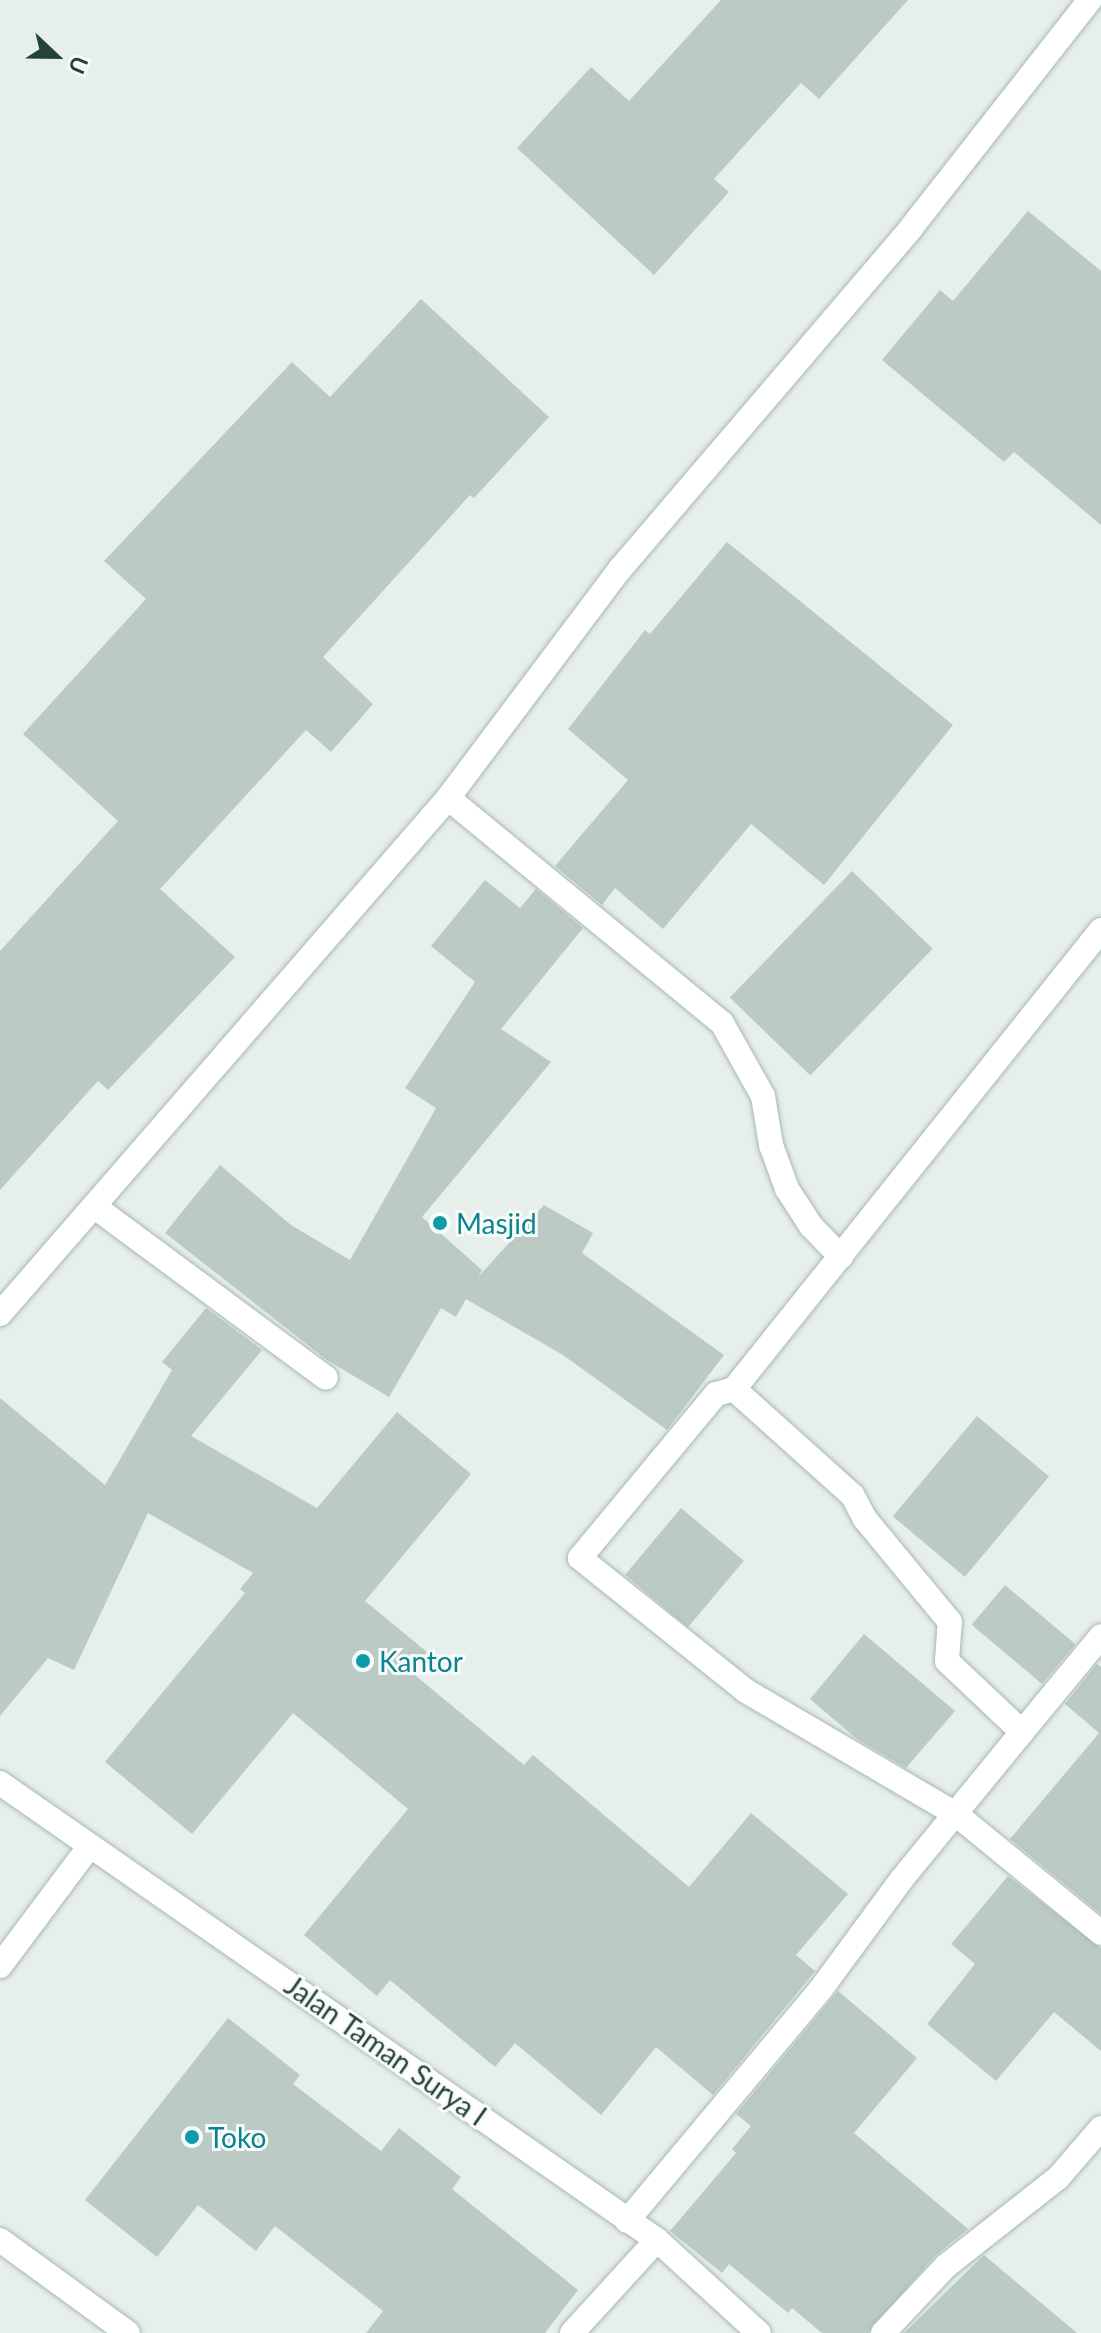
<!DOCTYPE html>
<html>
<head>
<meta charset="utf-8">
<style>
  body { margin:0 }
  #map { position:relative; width:1101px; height:2333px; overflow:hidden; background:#e6efeb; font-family:Lato,sans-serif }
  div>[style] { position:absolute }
  .building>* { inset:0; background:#bbcac4; transform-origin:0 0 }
  .roads { filter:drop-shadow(0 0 2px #a8b8b2) drop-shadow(0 0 2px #a8b8b2) }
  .minor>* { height:24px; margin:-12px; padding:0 12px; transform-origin:12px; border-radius:12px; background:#fff }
  .dots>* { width:22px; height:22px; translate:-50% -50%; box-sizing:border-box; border:4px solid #f7fbf9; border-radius:50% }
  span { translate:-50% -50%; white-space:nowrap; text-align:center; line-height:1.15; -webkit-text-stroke:6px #f7fbf9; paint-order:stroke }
  .culture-label { font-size:28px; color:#0d838f }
  .left { translate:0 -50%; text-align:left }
  .street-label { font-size:28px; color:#24423a }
  .north { position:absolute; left:16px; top:16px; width:80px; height:80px; -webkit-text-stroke:6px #f7fbf9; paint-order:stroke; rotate:112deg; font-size:22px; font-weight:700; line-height:32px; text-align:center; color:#24423a }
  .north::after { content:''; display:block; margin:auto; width:28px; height:36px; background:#24423a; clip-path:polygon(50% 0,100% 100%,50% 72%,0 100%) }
</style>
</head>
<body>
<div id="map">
  <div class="building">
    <i style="clip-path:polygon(721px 0,908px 0,819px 99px,801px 83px,714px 179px,729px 192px,654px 275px,517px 148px,591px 67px,629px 101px)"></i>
    <i style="clip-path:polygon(1028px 211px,1101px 271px,1101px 525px,1014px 452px,1004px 462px,882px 360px,940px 290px,953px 301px)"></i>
    <i style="clip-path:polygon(421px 299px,549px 417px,474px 498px,470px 495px,323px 657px,373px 704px,331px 752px,306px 730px,160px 889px,235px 957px,108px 1090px,98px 1081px,0 1190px,0 951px,118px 821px,23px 734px,146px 599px,104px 561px,292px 362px,330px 397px)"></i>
    <i style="clip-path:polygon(727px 542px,953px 725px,824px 885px,751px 824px,663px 929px,615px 888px,602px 905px,555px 866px,628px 780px,568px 729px,645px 630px,650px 634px)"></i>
    <i style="left:852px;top:871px;width:112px;height:176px;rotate:44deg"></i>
    <i style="clip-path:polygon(485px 880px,520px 908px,536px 889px,583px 928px,501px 1029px,551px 1062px,422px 1217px,482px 1270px,478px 1277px,544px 1205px,593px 1233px,582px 1253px,724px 1355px,667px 1430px,563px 1355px,466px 1299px,456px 1317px,441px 1308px,389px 1397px,327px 1360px,165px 1233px,220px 1165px,291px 1225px,350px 1260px,436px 1108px,405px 1088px,475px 982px,431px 946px)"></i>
    <i style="clip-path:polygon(206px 1308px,262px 1350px,191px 1436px,317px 1508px,397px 1412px,471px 1474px,365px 1601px,427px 1652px,411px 1672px,524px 1765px,533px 1755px,689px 1887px,751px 1813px,848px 1894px,796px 1955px,815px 1971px,713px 2095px,656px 2047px,601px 2115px,515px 2043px,495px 2067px,390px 1980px,377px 1996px,304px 1935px,408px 1809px,293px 1713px,192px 1834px,105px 1762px,245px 1593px,240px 1589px,253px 1573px,148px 1513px,74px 1670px,48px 1658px,0 1716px,0 1398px,105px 1485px,172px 1370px,162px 1362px)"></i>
    <i style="left:977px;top:1416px;width:94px;height:131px;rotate:40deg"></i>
    <i style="left:681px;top:1508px;width:82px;height:87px;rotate:40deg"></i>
    <i style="left:1005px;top:1585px;width:92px;height:52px;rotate:40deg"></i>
    <i style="clip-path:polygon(864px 1634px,955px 1711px,906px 1768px,857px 1739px,810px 1699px)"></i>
    <i style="clip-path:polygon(1097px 1664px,1101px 1667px,1101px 1914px,1010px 1839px,1099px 1733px,1065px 1704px)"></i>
    <i style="clip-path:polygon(1008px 1876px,1101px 1948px,1101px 2051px,1054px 2012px,996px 2081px,927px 2024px,975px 1964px,951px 1944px)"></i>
    <i style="clip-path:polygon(838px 1991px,917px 2058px,854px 2133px,968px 2229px,935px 2256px,868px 2333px,822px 2333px,792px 2308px,788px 2313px,729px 2264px,722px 2273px,670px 2231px,736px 2153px,732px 2149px,751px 2126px,736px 2114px)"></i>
    <i style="clip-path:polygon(228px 2018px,300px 2075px,293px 2084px,381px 2151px,399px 2128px,461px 2177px,452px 2189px,578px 2290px,545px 2333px,366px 2333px,383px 2311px,275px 2226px,256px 2251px,198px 2205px,157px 2257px,85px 2200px)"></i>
    <i style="clip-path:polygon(984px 2255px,1077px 2333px,904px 2333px)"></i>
  </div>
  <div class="roads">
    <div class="minor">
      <i style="left:448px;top:798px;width:355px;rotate:39.4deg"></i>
      <i style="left:722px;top:1023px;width:84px;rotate:60.7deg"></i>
      <i style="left:763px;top:1096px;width:50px;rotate:80.7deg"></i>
      <i style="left:771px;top:1145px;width:47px;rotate:70deg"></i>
      <i style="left:787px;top:1189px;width:44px;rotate:57deg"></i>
      <i style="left:811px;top:1226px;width:43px;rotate:45.9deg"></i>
      <i style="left:1101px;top:930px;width:588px;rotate:128.64deg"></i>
      <i style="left:734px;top:1389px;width:19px;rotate:164deg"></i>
      <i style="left:716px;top:1394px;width:213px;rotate:129.7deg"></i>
      <i style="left:580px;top:1558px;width:213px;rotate:38.7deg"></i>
      <i style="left:746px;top:1691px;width:245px;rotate:30.4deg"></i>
      <i style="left:957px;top:1815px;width:186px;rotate:39.3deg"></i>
      <i style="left:95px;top:1207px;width:287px;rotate:36.5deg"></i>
      <i style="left:0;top:1314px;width:683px;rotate:-49.03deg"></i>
      <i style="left:448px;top:798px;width:288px;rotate:-53.1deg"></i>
      <i style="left:621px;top:568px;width:447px;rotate:-49.5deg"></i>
      <i style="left:911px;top:228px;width:290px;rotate:-51.9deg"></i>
      <i style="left:1022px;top:1732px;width:124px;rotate:-50.5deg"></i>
      <i style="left:0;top:1783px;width:800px;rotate:34.82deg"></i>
      <i style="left:657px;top:2240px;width:138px;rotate:42.4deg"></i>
      <i style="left:0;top:1966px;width:149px;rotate:-53.2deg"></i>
      <i style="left:627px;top:2221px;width:302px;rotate:-50.1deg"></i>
      <i style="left:821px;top:1989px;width:135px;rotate:-53.7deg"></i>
      <i style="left:901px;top:1880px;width:191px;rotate:-50.7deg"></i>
      <i style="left:1022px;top:1732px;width:103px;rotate:-136.6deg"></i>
      <i style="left:947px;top:1661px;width:39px;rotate:-86deg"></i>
      <i style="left:950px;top:1622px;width:134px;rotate:-129.5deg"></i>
      <i style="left:865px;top:1519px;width:27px;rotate:-118deg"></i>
      <i style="left:852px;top:1495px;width:159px;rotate:-138.1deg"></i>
      <i style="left:0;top:2240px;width:158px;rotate:36deg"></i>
      <i style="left:572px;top:2333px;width:126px;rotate:-47.6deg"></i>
      <i style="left:883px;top:2333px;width:92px;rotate:-46.8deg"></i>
      <i style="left:946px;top:2266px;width:142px;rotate:-38.2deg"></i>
      <i style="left:1058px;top:2178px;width:66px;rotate:-49.3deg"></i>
    </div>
  </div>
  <div class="dots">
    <i style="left:440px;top:1223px;background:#0f9aa8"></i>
    <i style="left:363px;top:1661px;background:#0f9aa8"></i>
    <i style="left:192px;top:2137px;background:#0f9aa8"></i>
  </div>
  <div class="culture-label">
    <span class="left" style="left:456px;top:1223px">Masjid</span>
    <span class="left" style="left:379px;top:1661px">Kantor</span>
    <span class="left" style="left:208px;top:2137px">Toko</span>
  </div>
  <div class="street-label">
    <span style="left:386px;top:2050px;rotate:35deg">Jalan Taman Surya I</span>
  </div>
  <div class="north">U</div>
</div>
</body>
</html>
